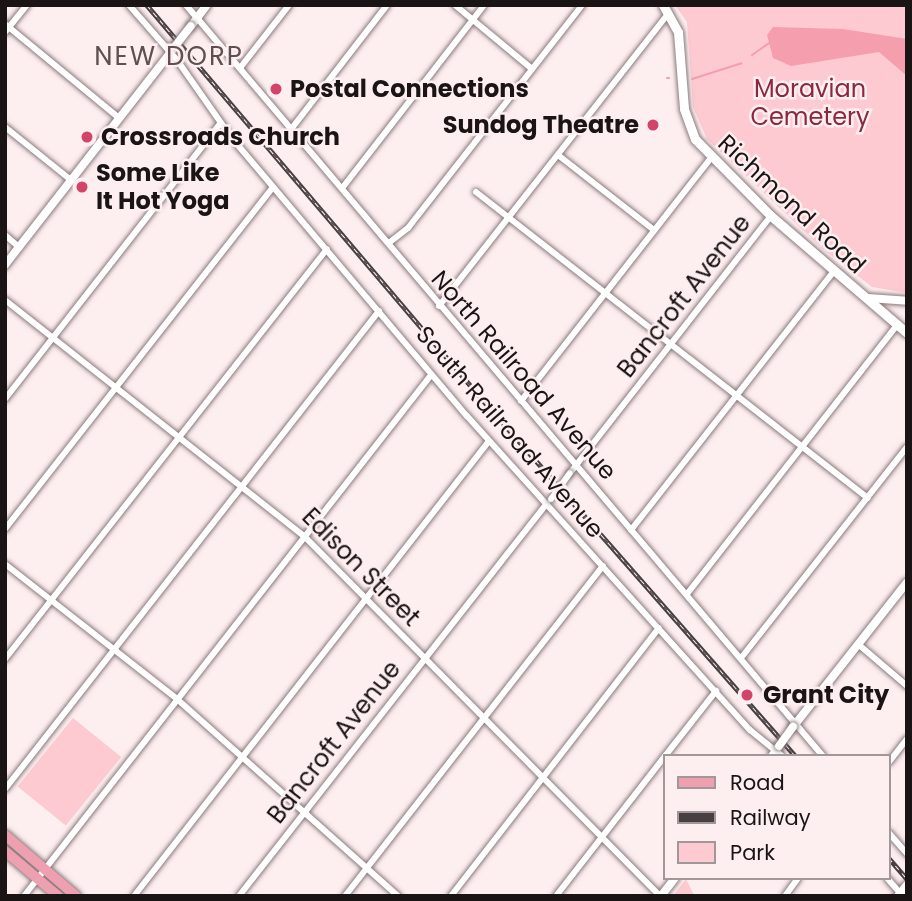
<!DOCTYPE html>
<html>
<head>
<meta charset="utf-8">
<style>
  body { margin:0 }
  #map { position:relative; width:912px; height:901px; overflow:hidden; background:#fdeef0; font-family:Poppins,sans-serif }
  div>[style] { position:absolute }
  .green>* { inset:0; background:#fdcad1; transform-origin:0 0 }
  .water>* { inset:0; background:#f59ead }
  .stream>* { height:2px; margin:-1px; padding:0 1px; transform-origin:1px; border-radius:1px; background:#f59ead }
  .roads { filter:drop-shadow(0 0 2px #8b7b7d) drop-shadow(0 0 2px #8b7b7d) }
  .minor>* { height:6px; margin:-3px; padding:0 3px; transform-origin:3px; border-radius:3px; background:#fff }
  .tertiary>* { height:8px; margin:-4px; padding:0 4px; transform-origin:4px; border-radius:4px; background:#fff }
  .secondary>* { height:9px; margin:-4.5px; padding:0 4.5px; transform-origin:4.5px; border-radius:4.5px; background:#fff }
  .primary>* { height:10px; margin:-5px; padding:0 5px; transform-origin:5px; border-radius:5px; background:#eea0b1 }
  .rail>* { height:4.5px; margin-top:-2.25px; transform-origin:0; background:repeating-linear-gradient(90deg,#fdeef0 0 5px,#473f40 0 10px); box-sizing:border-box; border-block:2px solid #473f40 }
  .bridges { filter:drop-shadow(0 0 2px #8b7b7d) drop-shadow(0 0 2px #8b7b7d) }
  .minor-bridge>* { height:6px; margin:-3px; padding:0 3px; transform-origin:3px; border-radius:3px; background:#fff }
  .tertiary-bridge>* { height:8px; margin:-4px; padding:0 4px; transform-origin:4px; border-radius:4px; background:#fff }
  .dots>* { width:19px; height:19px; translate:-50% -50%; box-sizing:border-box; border:4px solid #fdeef0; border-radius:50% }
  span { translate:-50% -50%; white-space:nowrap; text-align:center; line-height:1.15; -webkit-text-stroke:5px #fdeef0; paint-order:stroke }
  .poi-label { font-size:24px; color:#1a1414; font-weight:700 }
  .left { translate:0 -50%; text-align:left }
  .right { translate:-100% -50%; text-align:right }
  .park-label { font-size:24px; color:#8a2741 }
  .street-label { font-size:24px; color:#1a1414 }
  .neighbourhood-label { font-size:26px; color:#5e4f51; letter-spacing:2px }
  .frame { position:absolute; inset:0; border:7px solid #1a1414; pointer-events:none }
  .legend { position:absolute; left:663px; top:754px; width:228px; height:126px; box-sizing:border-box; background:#fdeef0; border:2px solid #a29798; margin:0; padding:9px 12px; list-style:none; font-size:21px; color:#1a1414 }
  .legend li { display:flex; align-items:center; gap:14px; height:35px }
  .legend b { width:35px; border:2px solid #a29798 }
</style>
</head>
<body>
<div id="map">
  <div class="green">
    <i style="clip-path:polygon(675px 5px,907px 5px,907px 293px,872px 287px,823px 249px,707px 139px,693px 107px,687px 22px)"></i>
    <i style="left:73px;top:718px;width:62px;height:88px;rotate:39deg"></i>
    <i style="clip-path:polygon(686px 879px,694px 895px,673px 896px)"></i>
  </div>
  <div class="water">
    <i style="clip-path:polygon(773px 27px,843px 29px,907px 39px,907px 76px,879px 52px,791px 66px,773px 58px,767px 35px)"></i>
  </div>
  <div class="stream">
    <i style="left:752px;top:55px;width:21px;rotate:-35deg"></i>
    <i style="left:667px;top:78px;width:2px"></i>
    <i style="left:692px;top:79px;width:52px;rotate:-17.7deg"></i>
  </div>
  <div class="roads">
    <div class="minor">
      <i style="left:129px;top:5px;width:73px;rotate:48.9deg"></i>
      <i style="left:177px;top:60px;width:94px;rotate:55deg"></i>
      <i style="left:231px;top:137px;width:365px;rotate:49.8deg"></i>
      <i style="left:467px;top:416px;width:423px;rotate:48deg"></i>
      <i style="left:750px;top:730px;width:41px;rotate:39.1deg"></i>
      <i style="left:186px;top:5px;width:985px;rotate:49.7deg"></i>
      <i style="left:455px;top:5px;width:100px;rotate:39.7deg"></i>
      <i style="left:5px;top:24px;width:148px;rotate:39.5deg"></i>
      <i style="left:5px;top:32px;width:35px;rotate:-51deg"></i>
      <i style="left:240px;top:68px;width:80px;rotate:-52.1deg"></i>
      <i style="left:5px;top:127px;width:85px;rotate:38.8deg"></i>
      <i style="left:292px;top:128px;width:155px;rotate:-52.3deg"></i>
      <i style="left:558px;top:155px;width:122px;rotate:38deg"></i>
      <i style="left:343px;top:187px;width:230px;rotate:-52.2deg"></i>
      <i style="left:476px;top:192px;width:497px;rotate:38deg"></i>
      <i style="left:5px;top:235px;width:18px;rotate:41deg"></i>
      <i style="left:390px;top:242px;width:23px;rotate:-38deg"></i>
      <i style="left:408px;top:228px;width:283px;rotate:-52deg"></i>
      <i style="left:5px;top:300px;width:381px;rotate:38.3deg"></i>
      <i style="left:304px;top:536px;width:506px;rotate:45.32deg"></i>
      <i style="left:439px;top:306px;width:372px;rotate:-51.9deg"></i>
      <i style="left:5px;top:399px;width:350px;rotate:-52deg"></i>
      <i style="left:521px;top:401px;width:307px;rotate:-52deg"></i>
      <i style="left:570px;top:473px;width:326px;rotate:-52deg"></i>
      <i style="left:5px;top:529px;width:434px;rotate:-51.9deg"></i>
      <i style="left:631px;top:530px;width:328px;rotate:-51.9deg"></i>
      <i style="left:5px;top:564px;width:219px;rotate:38.1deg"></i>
      <i style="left:177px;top:699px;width:296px;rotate:41.7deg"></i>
      <i style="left:687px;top:594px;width:343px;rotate:-52deg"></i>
      <i style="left:858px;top:644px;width:65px;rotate:40.6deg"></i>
      <i style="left:741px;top:658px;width:268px;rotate:-51.8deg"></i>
      <i style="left:5px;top:659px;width:521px;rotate:-51.86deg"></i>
      <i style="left:665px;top:756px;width:83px;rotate:-51.9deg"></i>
      <i style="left:889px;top:762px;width:29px;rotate:-52deg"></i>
      <i style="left:5px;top:789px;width:607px;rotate:-51.96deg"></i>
      <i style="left:889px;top:833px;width:28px;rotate:49deg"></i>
      <i style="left:887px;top:878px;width:21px;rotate:49deg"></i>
      <i style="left:24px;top:896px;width:661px;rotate:-52deg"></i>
      <i style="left:134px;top:896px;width:577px;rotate:-52.04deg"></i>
      <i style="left:239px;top:896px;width:499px;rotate:-51.9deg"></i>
      <i style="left:345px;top:896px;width:419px;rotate:-52deg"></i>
      <i style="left:451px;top:896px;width:339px;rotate:-52.2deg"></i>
      <i style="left:556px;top:896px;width:177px;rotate:-52.1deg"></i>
      <i style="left:785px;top:896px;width:22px;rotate:-54deg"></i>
    </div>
    <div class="tertiary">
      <i style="left:191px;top:26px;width:26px;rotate:-53deg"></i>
      <i style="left:5px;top:265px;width:279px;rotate:-52.1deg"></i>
      <i style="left:868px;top:298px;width:39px;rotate:4deg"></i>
      <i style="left:793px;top:727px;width:184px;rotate:-51.8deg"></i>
      <i style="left:772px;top:756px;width:12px;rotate:-55deg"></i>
      <i style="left:661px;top:896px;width:23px;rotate:-52deg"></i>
      <i style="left:898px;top:896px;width:14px;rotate:-51deg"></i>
    </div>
    <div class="secondary">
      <i style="left:663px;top:5px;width:31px;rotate:61deg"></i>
      <i style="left:678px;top:32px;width:77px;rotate:85.5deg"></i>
      <i style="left:684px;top:109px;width:32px;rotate:70deg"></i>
      <i style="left:695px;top:139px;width:108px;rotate:45.4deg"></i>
      <i style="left:771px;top:216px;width:179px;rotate:40.7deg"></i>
    </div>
    <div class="primary">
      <i style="left:5px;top:835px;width:94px;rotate:40.7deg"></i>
      <i style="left:5px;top:851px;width:70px;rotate:40.3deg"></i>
    </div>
  </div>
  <div class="rail">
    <i style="left:147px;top:5px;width:528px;rotate:49.61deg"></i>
    <i style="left:489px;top:407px;width:465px;rotate:48.7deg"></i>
    <i style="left:889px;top:858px;width:28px;rotate:49deg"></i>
  </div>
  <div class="bridges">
    <div class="minor-bridge">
      <i style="left:551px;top:499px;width:32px;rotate:-54deg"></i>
    </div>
    <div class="tertiary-bridge">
      <i style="left:176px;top:45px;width:24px;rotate:-52deg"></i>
      <i style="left:779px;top:746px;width:24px;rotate:-54deg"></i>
    </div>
  </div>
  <div class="dots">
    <i style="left:276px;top:89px;background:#d34469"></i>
    <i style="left:653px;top:125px;background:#d34469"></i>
    <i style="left:87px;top:137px;background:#d34469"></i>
    <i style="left:82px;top:187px;background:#d34469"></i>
    <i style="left:747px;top:695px;background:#d34469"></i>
  </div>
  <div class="poi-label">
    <span class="left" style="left:290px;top:89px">Postal Connections</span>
    <span class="right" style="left:639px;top:125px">Sundog Theatre</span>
    <span class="left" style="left:101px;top:137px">Crossroads Church</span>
    <span class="left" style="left:96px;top:187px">Some Like<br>It Hot Yoga</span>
    <span class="left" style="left:763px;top:695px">Grant City</span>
  </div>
  <div class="park-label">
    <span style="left:810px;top:103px">Moravian<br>Cemetery</span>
  </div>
  <div class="street-label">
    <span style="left:792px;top:204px;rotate:43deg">Richmond Road</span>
    <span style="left:684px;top:296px;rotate:-52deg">Bancroft Avenue</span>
    <span style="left:524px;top:375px;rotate:49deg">North Railroad Avenue</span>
    <span style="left:510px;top:432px;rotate:49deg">South Railroad Avenue</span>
    <span style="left:361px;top:567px;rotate:45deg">Edison Street</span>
    <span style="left:334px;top:742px;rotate:-52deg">Bancroft Avenue</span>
  </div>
  <div class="neighbourhood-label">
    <span style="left:169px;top:57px">NEW DORP</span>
  </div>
  <div class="frame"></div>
  <ul class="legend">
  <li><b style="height:9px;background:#eea0b1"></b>Road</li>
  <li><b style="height:9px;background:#473f40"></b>Railway</li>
  <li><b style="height:19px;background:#fdcad1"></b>Park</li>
  </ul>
</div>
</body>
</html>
